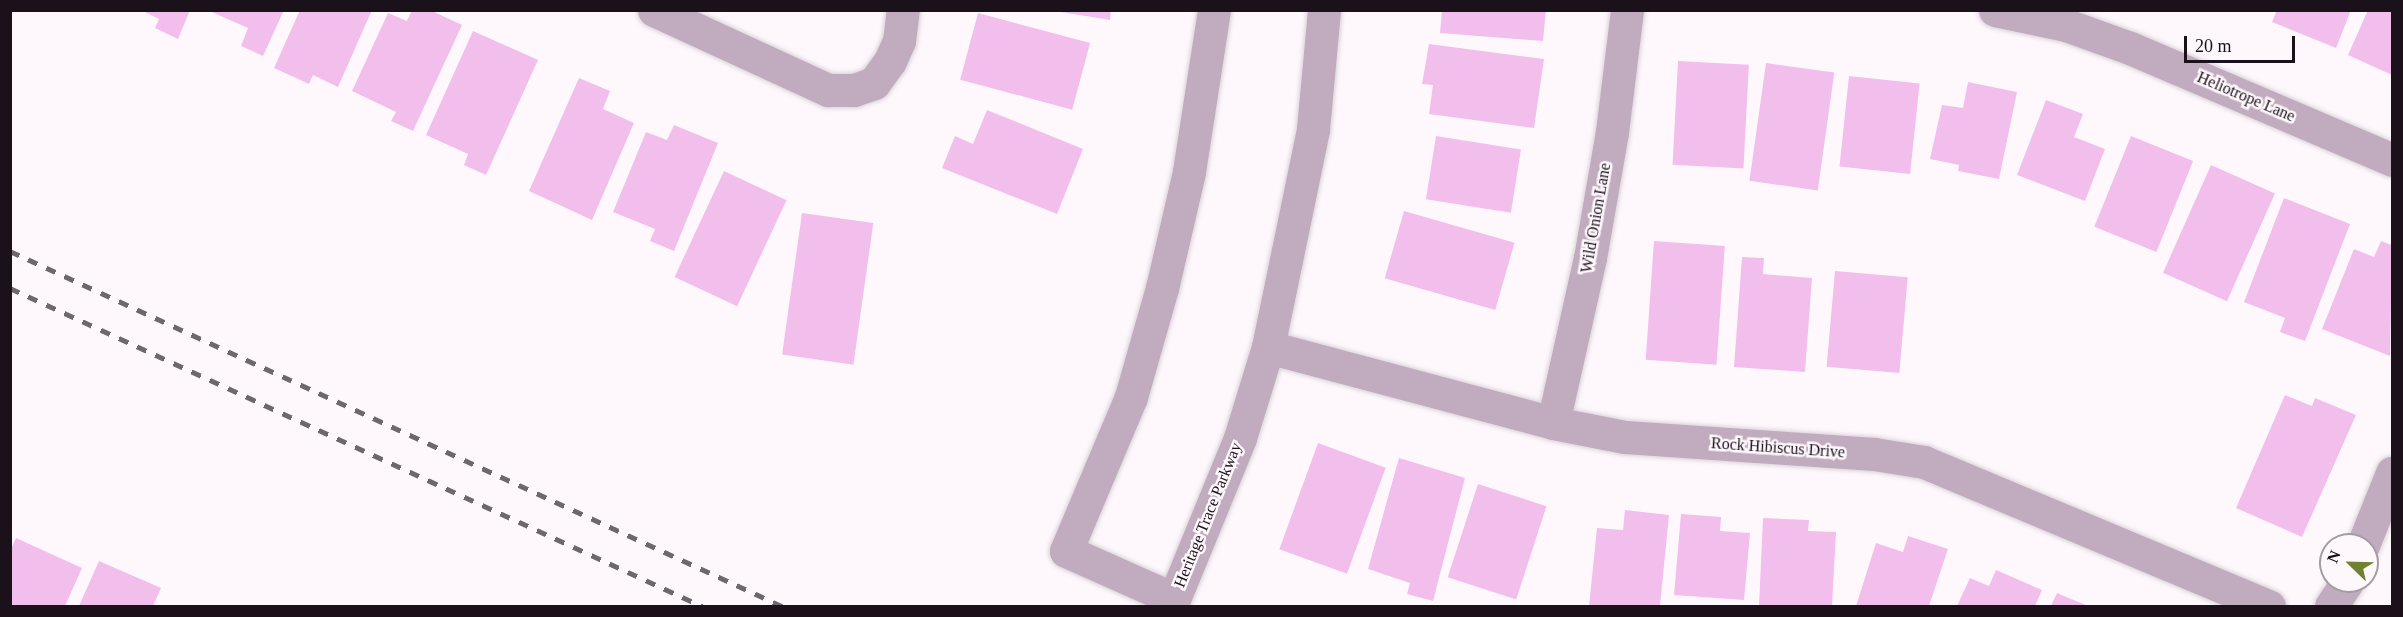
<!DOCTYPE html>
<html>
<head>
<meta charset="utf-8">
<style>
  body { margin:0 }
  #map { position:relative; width:2403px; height:617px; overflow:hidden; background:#fef8fd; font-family:"Times New Roman",serif }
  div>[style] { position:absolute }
  .building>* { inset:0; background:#f2beec; transform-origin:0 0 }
  .roads { filter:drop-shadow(0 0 2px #dad3d9) drop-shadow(0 0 2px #dad3d9) }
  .minor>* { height:33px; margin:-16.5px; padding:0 16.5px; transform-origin:16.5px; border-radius:16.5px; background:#c1abbe }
  .rail>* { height:4.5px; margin-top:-2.25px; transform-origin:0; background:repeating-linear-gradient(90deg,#6f666e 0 10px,transparent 0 20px) }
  span { translate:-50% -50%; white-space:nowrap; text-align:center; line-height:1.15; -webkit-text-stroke:5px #fef8fd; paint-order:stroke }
  .street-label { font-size:16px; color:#1b111a }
  .frame { position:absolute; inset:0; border:12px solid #1b111a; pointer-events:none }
  .north { position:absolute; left:2319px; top:533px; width:60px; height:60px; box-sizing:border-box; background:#fef8fd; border:2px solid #a39ca2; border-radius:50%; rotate:293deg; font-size:16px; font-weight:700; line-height:24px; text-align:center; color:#1b111a }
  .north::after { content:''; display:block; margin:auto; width:21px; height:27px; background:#708231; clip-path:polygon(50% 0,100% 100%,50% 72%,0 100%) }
  .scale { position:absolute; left:2184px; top:36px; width:111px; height:27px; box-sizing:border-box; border:3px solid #1b111a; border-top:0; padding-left:8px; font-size:18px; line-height:21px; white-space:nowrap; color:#1b111a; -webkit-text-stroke:4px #fef8fd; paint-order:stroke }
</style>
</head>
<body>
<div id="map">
  <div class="building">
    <i style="clip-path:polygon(141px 10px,190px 10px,178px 39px,155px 28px,159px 19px)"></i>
    <i style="clip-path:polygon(207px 10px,284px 10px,263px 56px,241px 46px,248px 28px)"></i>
    <i style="clip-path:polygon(300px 10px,372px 10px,338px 87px,313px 75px,309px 84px,274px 68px)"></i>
    <i style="clip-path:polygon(412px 10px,430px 10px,462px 25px,413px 131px,391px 121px,396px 112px,352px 91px,388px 13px,407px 21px)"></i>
    <i style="clip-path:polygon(1049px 10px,1111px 10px,1110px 20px)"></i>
    <i style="clip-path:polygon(1442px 10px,1546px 10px,1543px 41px,1440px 33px)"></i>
    <i style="clip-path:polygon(2277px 10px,2351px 10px,2336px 48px,2272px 22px)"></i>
    <i style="clip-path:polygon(2368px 10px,2392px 10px,2392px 75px,2348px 55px)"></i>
    <i style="left:978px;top:13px;width:116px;height:69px;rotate:15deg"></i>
    <i style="clip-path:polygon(473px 31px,538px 60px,486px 175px,464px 165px,468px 154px,426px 135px)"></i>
    <i style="clip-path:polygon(1429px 44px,1544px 59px,1534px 128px,1429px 114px,1433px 85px,1422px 84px)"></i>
    <i style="left:1678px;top:61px;width:71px;height:104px;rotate:3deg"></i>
    <i style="left:1766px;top:63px;width:69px;height:119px;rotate:8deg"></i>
    <i style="left:1849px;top:76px;width:71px;height:91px;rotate:6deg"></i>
    <i style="clip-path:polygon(579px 78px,610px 91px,603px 109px,634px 123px,592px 220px,529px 191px)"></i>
    <i style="clip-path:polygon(1968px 82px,2017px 92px,1999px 179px,1958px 171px,1959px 165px,1930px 159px,1942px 105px,1963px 108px)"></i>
    <i style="clip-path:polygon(2046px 100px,2083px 114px,2074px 137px,2105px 149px,2085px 201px,2017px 175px)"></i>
    <i style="clip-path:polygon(987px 110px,1083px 149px,1057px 214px,942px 168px,955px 136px,973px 144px)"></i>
    <i style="clip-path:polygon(674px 125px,718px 143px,674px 251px,650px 241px,655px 229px,613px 212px,646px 132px,667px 140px)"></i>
    <i style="left:1436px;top:136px;width:86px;height:64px;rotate:9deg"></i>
    <i style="left:2131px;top:136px;width:67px;height:98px;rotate:22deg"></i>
    <i style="left:2211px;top:165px;width:70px;height:118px;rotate:24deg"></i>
    <i style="left:724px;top:171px;width:69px;height:117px;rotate:25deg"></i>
    <i style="clip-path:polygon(2284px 198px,2350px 224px,2305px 341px,2280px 332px,2285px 318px,2244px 302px)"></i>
    <i style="left:1404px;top:211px;width:115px;height:70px;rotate:16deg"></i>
    <i style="left:802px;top:213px;width:72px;height:143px;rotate:8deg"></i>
    <i style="left:1654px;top:241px;width:71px;height:119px;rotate:4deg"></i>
    <i style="clip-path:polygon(2381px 241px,2392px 245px,2390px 356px,2322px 329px,2354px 249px,2374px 257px)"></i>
    <i style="clip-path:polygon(1742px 257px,1764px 258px,1763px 274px,1812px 278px,1805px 372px,1734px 367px)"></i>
    <i style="left:1835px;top:271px;width:73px;height:96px;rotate:5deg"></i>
    <i style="clip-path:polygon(2285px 395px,2312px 406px,2315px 398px,2356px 415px,2302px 537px,2236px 508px)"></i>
    <i style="left:1318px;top:443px;width:72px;height:113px;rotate:20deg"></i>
    <i style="clip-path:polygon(1399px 458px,1465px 478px,1433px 601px,1407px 594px,1410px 583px,1368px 569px)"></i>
    <i style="left:1478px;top:484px;width:72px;height:98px;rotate:18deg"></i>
    <i style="clip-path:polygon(1625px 510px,1669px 515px,1660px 606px,1589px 606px,1597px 528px,1623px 530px)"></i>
    <i style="clip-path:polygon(1681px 514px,1721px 517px,1720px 531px,1750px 533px,1744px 600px,1674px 595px)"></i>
    <i style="clip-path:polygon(1763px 518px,1809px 520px,1808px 531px,1836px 532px,1832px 606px,1759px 606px)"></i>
    <i style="clip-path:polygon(1908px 536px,1948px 549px,1929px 606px,1856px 606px,1876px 543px,1903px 552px)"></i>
    <i style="clip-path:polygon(16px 538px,82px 568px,65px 606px,10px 606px,10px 551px)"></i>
    <i style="clip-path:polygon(99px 561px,161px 588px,153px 606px,79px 606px)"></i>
    <i style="clip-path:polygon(1996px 570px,2042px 590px,2035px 606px,1957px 606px,1970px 578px,1989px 586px)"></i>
    <i style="clip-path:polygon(2057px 593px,2088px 606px,2051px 606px)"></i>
  </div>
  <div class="roads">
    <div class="minor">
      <i style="left:654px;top:10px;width:192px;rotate:24.7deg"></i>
      <i style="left:828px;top:90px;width:26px"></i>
      <i style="left:854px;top:90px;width:21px;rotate:-19deg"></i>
      <i style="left:874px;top:83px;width:27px;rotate:-54deg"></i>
      <i style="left:890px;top:61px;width:22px;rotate:-66deg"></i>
      <i style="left:899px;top:41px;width:31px;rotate:-83deg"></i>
      <i style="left:1214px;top:10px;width:164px;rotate:98.8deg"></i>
      <i style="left:1189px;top:172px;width:119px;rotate:103.1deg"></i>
      <i style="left:1162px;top:288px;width:113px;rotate:105.9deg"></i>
      <i style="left:1131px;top:397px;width:167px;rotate:112.9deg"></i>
      <i style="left:1066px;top:551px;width:118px;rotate:24deg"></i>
      <i style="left:1174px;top:599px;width:174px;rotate:-67.7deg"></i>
      <i style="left:1240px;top:438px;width:95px;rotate:-72.9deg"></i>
      <i style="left:1268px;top:347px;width:223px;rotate:-78.3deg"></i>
      <i style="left:1313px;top:129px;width:120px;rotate:-84.7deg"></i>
      <i style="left:1995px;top:10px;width:73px;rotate:11.9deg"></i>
      <i style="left:2066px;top:25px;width:68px;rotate:19.8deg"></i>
      <i style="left:2130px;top:48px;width:285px;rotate:23.1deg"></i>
      <i style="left:1268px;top:347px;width:295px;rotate:14.9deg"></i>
      <i style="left:1553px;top:423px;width:73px;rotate:11deg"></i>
      <i style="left:1625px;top:437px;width:250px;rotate:3.9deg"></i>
      <i style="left:1874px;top:454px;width:51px;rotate:9.1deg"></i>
      <i style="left:1924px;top:462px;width:374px;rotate:22.7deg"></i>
      <i style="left:1553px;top:423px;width:169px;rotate:-77.4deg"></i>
      <i style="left:1590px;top:258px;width:128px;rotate:-80.1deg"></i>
      <i style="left:1612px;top:132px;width:123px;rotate:-83deg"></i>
      <i style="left:2363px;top:545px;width:78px;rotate:-68.1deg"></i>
      <i style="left:2331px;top:606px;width:30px;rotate:-56deg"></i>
    </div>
  </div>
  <div class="rail">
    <i style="left:10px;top:251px;width:850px;rotate:24.7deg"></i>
    <i style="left:10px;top:288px;width:762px;rotate:24.68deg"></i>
  </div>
  <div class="street-label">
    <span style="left:2246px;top:97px;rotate:23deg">Heliotrope Lane</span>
    <span style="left:1596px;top:218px;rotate:-80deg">Wild Onion Lane</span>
    <span style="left:1778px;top:448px;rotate:4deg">Rock Hibiscus Drive</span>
    <span style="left:1208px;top:515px;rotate:-68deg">Heritage Trace Parkway</span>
  </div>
  <div class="frame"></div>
  <div class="north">N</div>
  <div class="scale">20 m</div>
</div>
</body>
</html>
